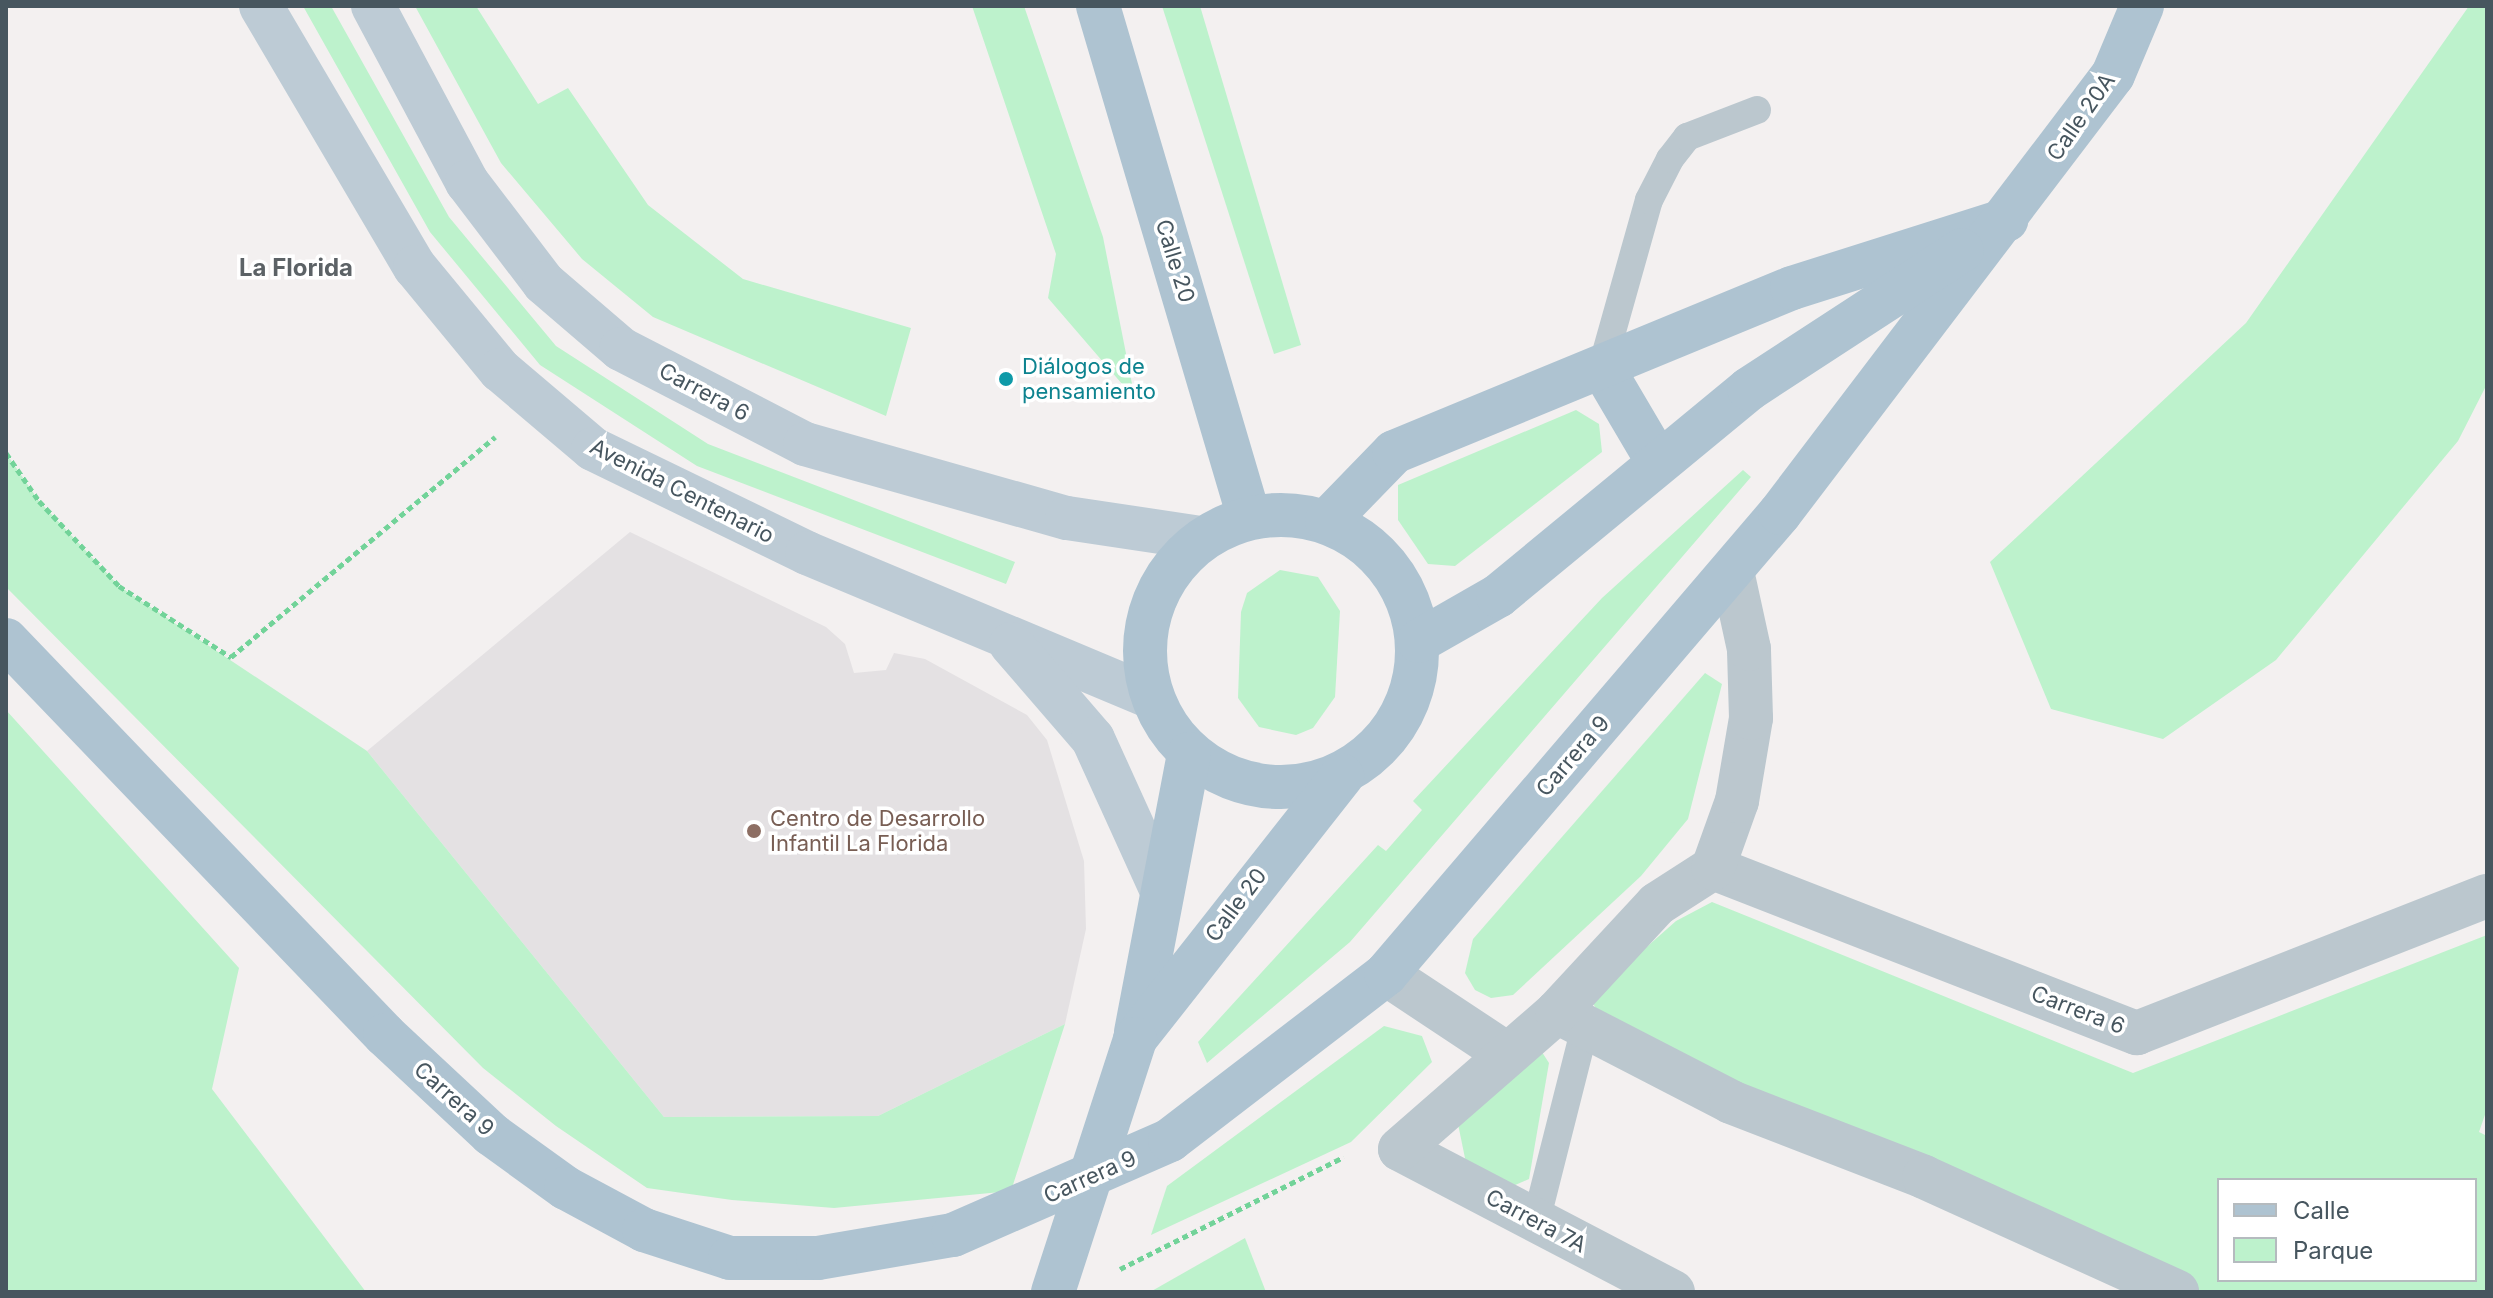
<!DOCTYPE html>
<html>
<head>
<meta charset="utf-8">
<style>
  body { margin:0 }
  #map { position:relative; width:2493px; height:1298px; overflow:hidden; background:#f3f0f0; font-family:Inter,sans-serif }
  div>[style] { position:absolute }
  .education>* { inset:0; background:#e4e1e3 }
  .green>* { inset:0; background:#bdf2cc }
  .path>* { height:5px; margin-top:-2.5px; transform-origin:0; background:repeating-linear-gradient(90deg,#72d399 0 6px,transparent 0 10px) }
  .service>* { height:28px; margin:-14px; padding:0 14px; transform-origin:14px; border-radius:14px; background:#bbc7ce }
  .minor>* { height:44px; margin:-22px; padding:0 22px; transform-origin:22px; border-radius:22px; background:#bbc7ce }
  .secondary>* { height:44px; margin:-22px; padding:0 22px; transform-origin:22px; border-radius:22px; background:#bdcbd5 }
  .primary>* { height:44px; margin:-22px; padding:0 22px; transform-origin:22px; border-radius:22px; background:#aec3d1 }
  .primary>.ring { margin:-22px; padding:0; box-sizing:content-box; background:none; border:44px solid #aec3d1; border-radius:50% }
  .primary-bridge>* { height:44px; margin:-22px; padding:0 22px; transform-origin:22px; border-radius:22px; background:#aec3d1 }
  .dots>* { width:22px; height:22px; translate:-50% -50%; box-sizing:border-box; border:4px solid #fff; border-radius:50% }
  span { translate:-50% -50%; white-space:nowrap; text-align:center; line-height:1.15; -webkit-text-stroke:7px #fff; paint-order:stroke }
  .street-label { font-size:22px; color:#47565f }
  .culture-label { font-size:22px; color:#0d838f }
  .left { translate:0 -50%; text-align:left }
  .education-label { font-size:22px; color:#785e54 }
  .neighbourhood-label { font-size:24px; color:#5c6266; font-weight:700 }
  .frame { position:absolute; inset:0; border:8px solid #47565f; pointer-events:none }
  .legend { position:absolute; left:2217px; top:1178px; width:260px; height:104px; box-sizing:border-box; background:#fff; border:2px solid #b5bbbf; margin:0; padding:10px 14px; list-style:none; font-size:24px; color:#47565f }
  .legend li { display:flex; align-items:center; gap:16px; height:40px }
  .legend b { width:40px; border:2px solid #b5bbbf }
</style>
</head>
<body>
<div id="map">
  <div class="education">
    <i style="clip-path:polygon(630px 532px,826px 627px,845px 644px,854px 673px,886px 670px,894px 653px,925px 659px,1027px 715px,1047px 740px,1084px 861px,1086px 929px,1065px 1024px,878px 1116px,664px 1117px,367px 751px)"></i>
  </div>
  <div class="green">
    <i style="clip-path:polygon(303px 6px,331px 6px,449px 217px,556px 346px,708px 444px,1015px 562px,1006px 584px,697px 466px,540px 365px,430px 232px)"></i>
    <i style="clip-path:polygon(415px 6px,476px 6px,538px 104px,568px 88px,648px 205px,743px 279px,911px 328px,886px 416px,653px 317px,582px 259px,501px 163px)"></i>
    <i style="clip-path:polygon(972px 6px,1024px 6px,1103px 237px,1135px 399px,1048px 298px,1056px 254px)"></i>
    <i style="clip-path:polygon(1162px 6px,1200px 6px,1301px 345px,1274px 354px)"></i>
    <i style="clip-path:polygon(2469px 6px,2487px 6px,2487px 384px,2458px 441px,2276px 660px,2163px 739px,2051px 709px,1990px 562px,2246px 323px)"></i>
    <i style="clip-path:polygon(1576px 410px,1599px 424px,1602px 452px,1455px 566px,1428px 564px,1398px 520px,1398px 485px)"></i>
    <i style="clip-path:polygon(6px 453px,39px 501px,119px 586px,367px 751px,664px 1117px,878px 1116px,1065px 1024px,1011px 1191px,834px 1208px,732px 1200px,647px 1188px,556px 1126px,483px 1068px,6px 587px)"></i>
    <i style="clip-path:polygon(1743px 470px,1751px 477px,1350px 942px,1207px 1063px,1198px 1042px,1378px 845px,1386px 851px,1422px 810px,1413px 801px,1602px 598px)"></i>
    <i style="clip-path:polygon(1280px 570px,1318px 577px,1340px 611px,1335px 697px,1313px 728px,1296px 735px,1259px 727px,1238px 698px,1241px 612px,1247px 593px)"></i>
    <i style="clip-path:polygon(1705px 673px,1722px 684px,1688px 819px,1641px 876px,1513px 995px,1491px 998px,1475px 990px,1465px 973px,1473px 939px)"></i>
    <i style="clip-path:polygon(6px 710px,239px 968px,212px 1089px,366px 1292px,6px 1292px)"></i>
    <i style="clip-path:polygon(evenodd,1712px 902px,2133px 1073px,2487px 935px,2487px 1109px,2479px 1132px,2487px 1136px,2487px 1292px,2177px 1292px,1622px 1046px,1589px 998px,1676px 921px,1712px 902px,2219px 1180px,2475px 1180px,2475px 1280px,2219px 1280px,2219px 1180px)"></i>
    <i style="clip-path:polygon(1384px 1026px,1422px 1036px,1432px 1062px,1351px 1142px,1151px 1235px,1167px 1186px)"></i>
    <i style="clip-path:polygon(1540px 1049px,1549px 1063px,1529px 1179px,1513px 1186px,1466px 1163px,1458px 1124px)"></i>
    <i style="clip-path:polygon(1245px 1238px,1266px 1292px,1150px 1292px)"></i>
  </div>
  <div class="path">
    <i style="left:6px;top:453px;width:58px;rotate:55.5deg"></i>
    <i style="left:39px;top:501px;width:117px;rotate:46.7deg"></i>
    <i style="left:119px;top:586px;width:133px;rotate:32.4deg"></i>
    <i style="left:231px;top:657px;width:344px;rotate:-39.8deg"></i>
    <i style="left:1120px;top:1269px;width:250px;rotate:-26.6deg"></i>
  </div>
  <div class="service">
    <i style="left:1602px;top:367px;width:173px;rotate:-74.3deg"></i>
    <i style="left:1649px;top:200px;width:46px;rotate:-62.9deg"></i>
    <i style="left:1670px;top:159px;width:28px;rotate:-52deg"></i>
    <i style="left:1687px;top:137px;width:75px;rotate:-21.1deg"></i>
    <i style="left:1536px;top:1221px;width:200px;rotate:-75.8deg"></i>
  </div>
  <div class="minor">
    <i style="left:1713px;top:868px;width:455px;rotate:21.3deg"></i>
    <i style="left:2137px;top:1033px;width:376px;rotate:-21.4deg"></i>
    <i style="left:1386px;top:974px;width:141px;rotate:33.5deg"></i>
    <i style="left:1557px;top:1012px;width:196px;rotate:27.3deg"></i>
    <i style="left:1731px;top:1102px;width:207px;rotate:21.2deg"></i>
    <i style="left:1924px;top:1177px;width:278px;rotate:24.4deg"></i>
    <i style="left:1673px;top:1292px;width:308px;rotate:-152.4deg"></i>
    <i style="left:1400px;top:1149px;width:208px;rotate:-41.1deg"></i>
    <i style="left:1557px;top:1012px;width:147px;rotate:-47.2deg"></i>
    <i style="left:1657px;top:904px;width:67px;rotate:-32.7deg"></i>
    <i style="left:1713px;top:868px;width:71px;rotate:-70.3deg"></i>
    <i style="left:1737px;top:801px;width:84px;rotate:-80.4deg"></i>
    <i style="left:1751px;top:718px;width:69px;rotate:-91.7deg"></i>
    <i style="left:1749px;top:649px;width:80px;rotate:-102.3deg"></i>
  </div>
  <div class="secondary">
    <i style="left:261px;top:6px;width:303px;rotate:59.5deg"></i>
    <i style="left:415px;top:267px;width:134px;rotate:50.5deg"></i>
    <i style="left:500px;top:370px;width:122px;rotate:40.3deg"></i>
    <i style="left:593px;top:449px;width:238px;rotate:25.9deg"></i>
    <i style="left:807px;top:553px;width:373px;rotate:22.7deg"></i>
    <i style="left:373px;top:6px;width:200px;rotate:61.9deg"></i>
    <i style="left:467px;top:182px;width:127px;rotate:52.7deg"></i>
    <i style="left:544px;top:283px;width:101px;rotate:40.6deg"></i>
    <i style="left:621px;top:349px;width:207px;rotate:27.3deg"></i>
    <i style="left:805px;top:444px;width:272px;rotate:15.8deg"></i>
    <i style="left:1067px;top:518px;width:135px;rotate:8.5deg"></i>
    <i style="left:1011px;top:644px;width:125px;rotate:49.2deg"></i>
    <i style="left:1093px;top:739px;width:165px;rotate:65.6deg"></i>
  </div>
  <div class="primary">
    <i style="left:1098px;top:6px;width:533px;rotate:73.54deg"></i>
    <i style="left:1602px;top:367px;width:110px;rotate:59.5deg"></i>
    <i class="ring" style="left:1145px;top:515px;width:228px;height:228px"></i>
    <i style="left:1327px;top:521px;width:96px;rotate:-45.8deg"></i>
    <i style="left:1394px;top:452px;width:430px;rotate:-22.4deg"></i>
    <i style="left:1792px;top:288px;width:225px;rotate:-17.6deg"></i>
    <i style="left:6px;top:640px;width:547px;rotate:46.18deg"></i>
    <i style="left:385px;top:1035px;width:145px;rotate:43deg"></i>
    <i style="left:491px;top:1134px;width:92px;rotate:35.8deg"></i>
    <i style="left:566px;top:1188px;width:89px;rotate:28.3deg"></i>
    <i style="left:644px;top:1230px;width:90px;rotate:18deg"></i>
    <i style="left:730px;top:1258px;width:88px"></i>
    <i style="left:818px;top:1258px;width:137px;rotate:-9.7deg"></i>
    <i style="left:953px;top:1235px;width:237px;rotate:-23.6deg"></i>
    <i style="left:1170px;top:1140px;width:272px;rotate:-37.5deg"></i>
    <i style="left:1386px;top:974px;width:606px;rotate:-49.48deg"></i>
    <i style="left:1780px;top:513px;width:550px;rotate:-52.76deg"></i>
    <i style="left:2113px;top:75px;width:75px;rotate:-67.2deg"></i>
    <i style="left:1419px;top:641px;width:91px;rotate:-29.7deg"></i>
    <i style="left:1498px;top:596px;width:325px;rotate:-39.5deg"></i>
    <i style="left:1749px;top:389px;width:254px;rotate:-33.1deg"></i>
    <i style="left:1136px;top:1032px;width:283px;rotate:-79.2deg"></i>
    <i style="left:1135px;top:1039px;width:335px;rotate:-51.8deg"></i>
  </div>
  <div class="primary-bridge">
    <i style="left:1053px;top:1292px;width:266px;rotate:-72deg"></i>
  </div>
  <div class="dots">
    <i style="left:1006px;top:379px;background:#0f9aa8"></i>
    <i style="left:754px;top:831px;background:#8d6e63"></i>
  </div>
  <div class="street-label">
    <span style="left:2081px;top:117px;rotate:-55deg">Calle 20A</span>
    <span style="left:1175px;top:261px;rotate:73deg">Calle 20</span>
    <span style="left:704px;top:392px;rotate:28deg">Carrera 6</span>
    <span style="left:682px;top:491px;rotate:27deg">Avenida Centenario</span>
    <span style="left:1573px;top:756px;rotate:-49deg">Carrera 9</span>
    <span style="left:1236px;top:905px;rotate:-53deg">Calle 20</span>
    <span style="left:2078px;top:1010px;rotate:21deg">Carrera 6</span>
    <span style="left:454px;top:1099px;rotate:42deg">Carrera 9</span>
    <span style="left:1090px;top:1177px;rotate:-24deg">Carrera 9</span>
    <span style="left:1536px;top:1221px;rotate:28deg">Carrera 7A</span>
  </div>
  <div class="culture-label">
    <span class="left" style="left:1022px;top:379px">Diálogos de<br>pensamiento</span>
  </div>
  <div class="education-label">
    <span class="left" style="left:770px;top:831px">Centro de Desarrollo<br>Infantil La Florida</span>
  </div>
  <div class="neighbourhood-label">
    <span style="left:296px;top:268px">La Florida</span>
  </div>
  <div class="frame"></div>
  <ul class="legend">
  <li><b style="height:10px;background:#aec3d1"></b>Calle</li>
  <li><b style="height:22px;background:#bdf2cc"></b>Parque</li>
  </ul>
</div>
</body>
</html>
